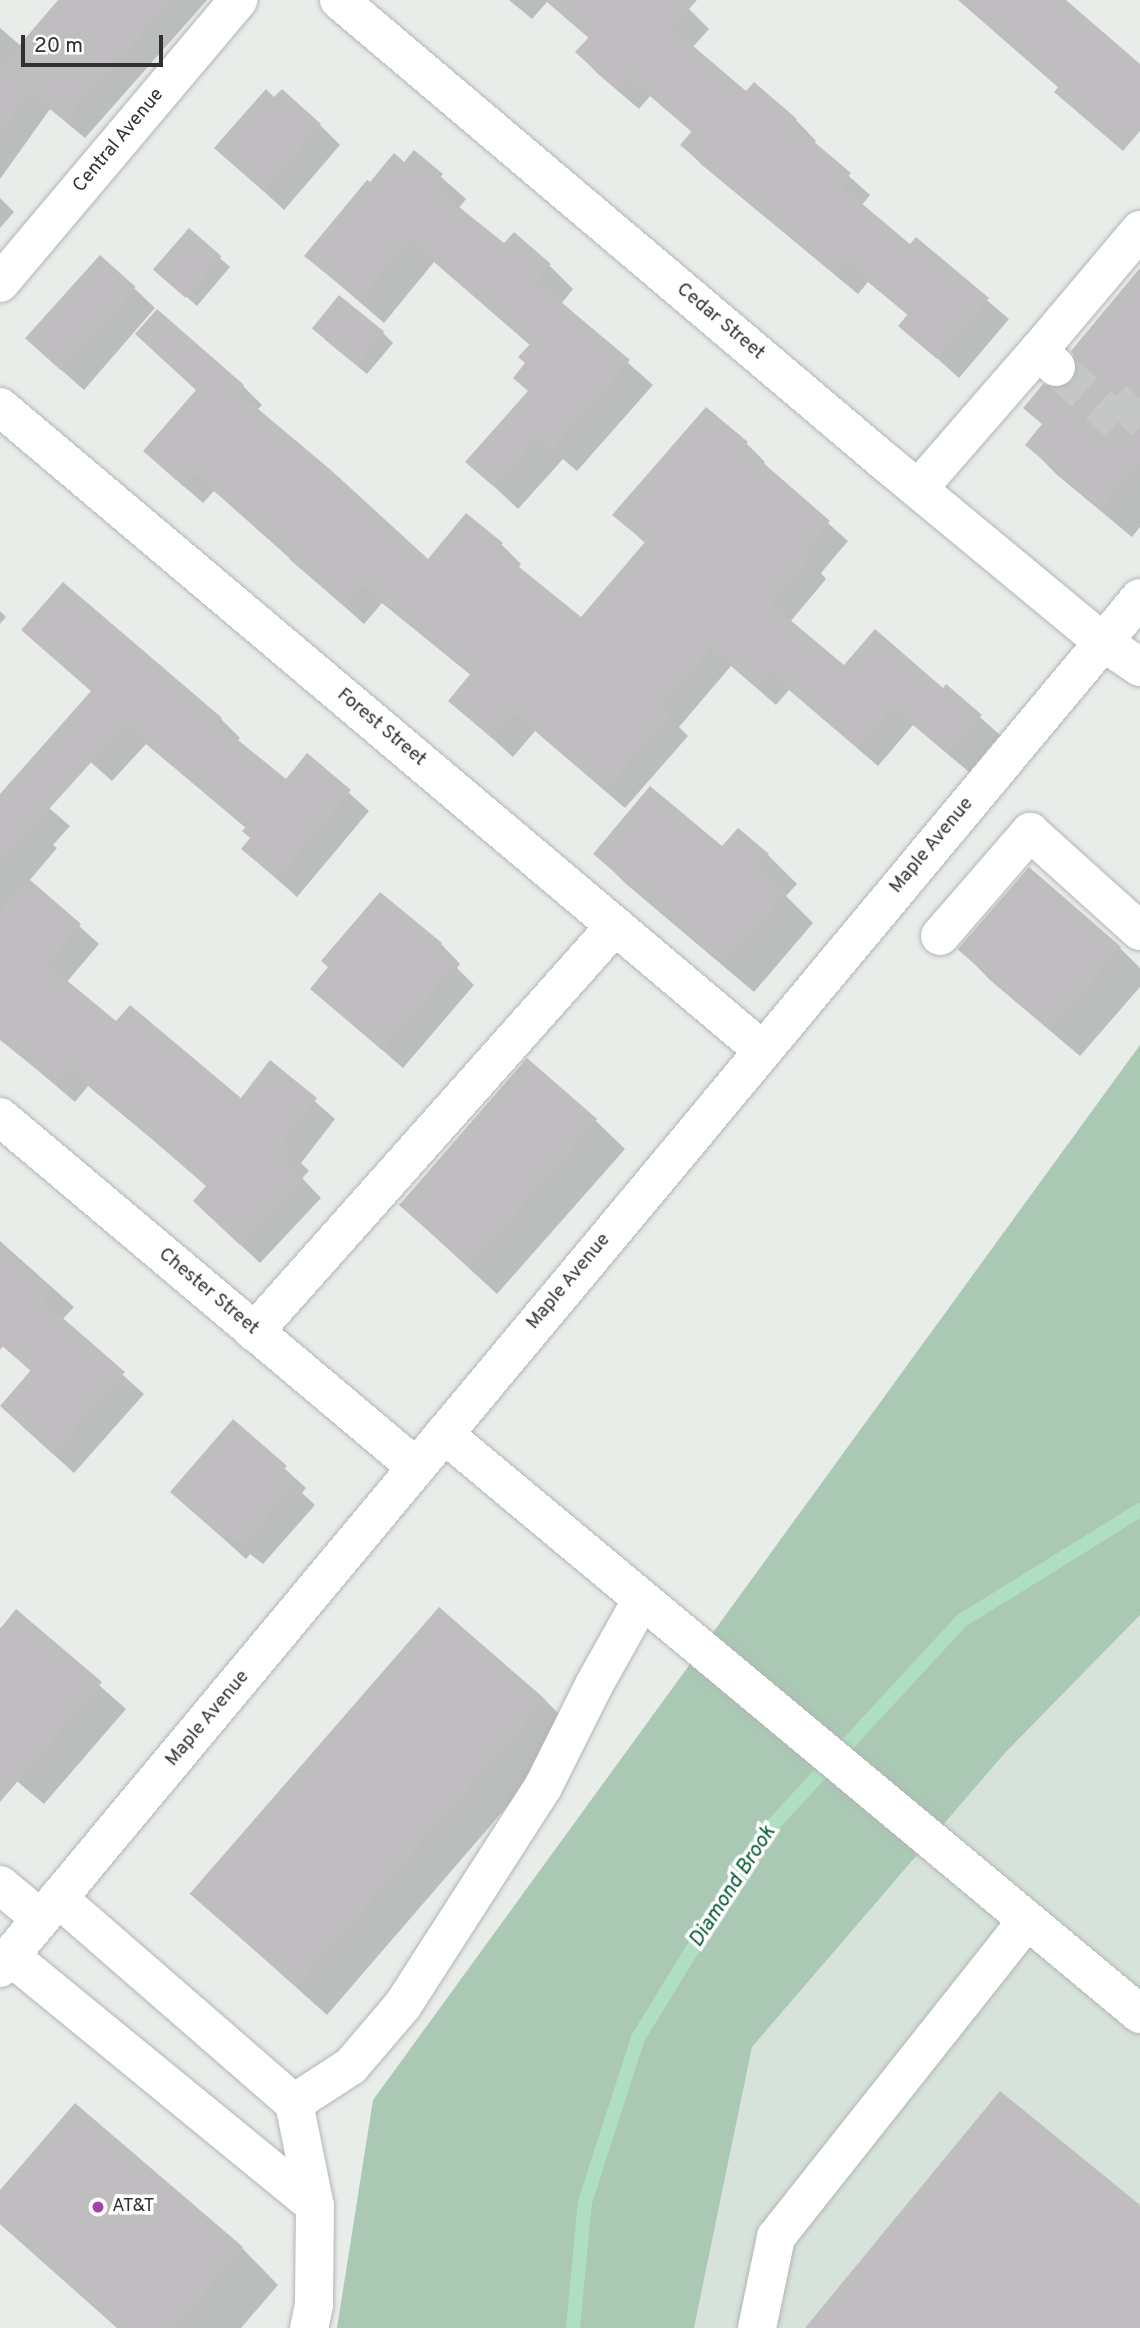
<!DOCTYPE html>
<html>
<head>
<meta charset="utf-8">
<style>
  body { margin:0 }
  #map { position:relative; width:1140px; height:2328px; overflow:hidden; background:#e9edea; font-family:Overpass,sans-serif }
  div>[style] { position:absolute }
  .built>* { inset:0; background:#d7e2db }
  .green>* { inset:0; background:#abc8b5 }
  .shadow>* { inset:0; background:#0003 }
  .stream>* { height:14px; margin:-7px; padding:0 7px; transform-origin:7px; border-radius:7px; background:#afdfc0 }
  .building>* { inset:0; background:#c0bdc0; transform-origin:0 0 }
  .minor-tunnel>* { height:38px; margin-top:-19px; transform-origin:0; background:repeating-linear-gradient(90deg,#c4c7c5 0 38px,transparent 0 57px) }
  .roads { filter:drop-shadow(0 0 2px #b2b6b3) drop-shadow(0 0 2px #b2b6b3) }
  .minor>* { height:38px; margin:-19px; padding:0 19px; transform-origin:19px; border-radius:19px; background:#fff }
  .major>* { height:38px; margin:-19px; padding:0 19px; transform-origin:19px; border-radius:19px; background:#fff }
  .dots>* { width:19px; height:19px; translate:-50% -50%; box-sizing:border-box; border:4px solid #fff; border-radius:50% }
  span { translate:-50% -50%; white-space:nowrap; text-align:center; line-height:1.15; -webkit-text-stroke:7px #fff; paint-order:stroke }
  .street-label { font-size:19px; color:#303130 }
  .poi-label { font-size:19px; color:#303130 }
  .left { translate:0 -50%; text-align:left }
  .water-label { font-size:21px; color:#075a35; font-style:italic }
  .scale { position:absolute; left:21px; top:35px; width:142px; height:32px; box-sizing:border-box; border:4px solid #303130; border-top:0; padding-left:9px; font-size:21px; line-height:24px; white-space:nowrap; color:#303130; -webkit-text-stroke:5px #fff; paint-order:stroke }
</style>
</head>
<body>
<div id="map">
  <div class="built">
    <i style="clip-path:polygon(1140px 1615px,1140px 2328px,694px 2328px,752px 2047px,1004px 1754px)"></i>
  </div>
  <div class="green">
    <i style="clip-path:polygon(1140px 1045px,1140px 1615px,1004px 1754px,752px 2047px,694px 2328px,337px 2328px,373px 2100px)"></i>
  </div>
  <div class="shadow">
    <i style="clip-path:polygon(60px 0,207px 0,85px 138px,50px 109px,0 179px,0 28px,21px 46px)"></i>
    <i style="clip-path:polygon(509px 0,680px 0,709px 29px,692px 48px,747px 94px,796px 120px,816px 141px,813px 144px,870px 195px,862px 205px,911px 246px,916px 240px,1009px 319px,959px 378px,901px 326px,909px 316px,868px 282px,858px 294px,702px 165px,682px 145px,693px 133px,650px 96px,639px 109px,597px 73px,577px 52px,590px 39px,547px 2px,532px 19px)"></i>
    <i style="clip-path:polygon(958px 0,1065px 0,1082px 108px)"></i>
    <i style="clip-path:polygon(275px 99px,320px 125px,340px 145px,284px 210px,217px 148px)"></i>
    <i style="clip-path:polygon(414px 153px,466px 199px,458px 209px,504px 245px,549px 265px,573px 289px,561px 304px,653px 385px,577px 471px,563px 459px,518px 509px,468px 462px,530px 392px,527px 364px,531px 346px,434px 262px,384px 323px,306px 256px,370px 185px,405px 164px)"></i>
    <i style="clip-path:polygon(0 198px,14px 212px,0 228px)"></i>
    <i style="clip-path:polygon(189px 231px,230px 267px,197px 306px,166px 279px)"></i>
    <i style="clip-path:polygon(1140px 278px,1140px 527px,1132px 537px,1056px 474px,1027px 444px,1043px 425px,1025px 408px,1073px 383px)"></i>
    <i style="clip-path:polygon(134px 288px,155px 308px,135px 331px,138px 333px,157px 311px,243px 386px,262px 405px,257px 410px,429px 562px,502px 545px,521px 564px,518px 568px,581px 619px,646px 544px,615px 515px,746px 443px,765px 462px,763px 465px,848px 541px,821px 573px,826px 579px,790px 622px,844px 667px,943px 691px,946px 687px,1000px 735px,969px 772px,913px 725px,878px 766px,789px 690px,776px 705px,731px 666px,679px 727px,688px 736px,625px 808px,535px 731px,513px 757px,451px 701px,472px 676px,382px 603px,364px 624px,214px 491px,203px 503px,164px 469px,197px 390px,135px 331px,84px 390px,50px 360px)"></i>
    <i style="clip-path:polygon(383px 333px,393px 343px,367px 374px,324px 339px)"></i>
    <i style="clip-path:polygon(63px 584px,221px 719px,240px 738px,237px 742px,286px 782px,308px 756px,369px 811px,297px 897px,243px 849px,252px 839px,246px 828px,146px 744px,112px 781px,77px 750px,92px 692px,24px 630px)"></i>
    <i style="clip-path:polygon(0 611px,6px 617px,0 624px)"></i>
    <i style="clip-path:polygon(15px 779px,70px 826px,53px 845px,57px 848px,29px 881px,99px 944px,66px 983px,117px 1024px,241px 1100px,271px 1063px,335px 1119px,301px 1163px,309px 1171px,302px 1178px,321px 1198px,260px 1263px,214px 1220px,208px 1187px,147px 1135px,88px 1086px,75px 1102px,0 1038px,0 796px)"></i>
    <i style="clip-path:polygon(596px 854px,768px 855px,797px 884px,786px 896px,813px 923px,754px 992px,625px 883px)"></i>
    <i style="clip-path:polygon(441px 944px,460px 964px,457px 968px,474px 985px,403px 1068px,312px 989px)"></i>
    <i style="clip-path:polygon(1120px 948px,1140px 968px,1140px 987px,1080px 1056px,990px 980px,961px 950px)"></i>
    <i style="clip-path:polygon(595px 1120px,625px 1149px,497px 1294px,399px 1204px)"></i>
    <i style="clip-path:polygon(0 1241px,74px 1307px,62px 1320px,144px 1394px,74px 1473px,22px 1426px,32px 1372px,0 1344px)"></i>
    <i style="clip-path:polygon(233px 1422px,306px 1488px,302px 1493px,315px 1505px,263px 1564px,250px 1554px,246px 1559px,172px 1492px)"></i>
    <i style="clip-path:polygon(16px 1612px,126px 1709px,44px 1804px,0 1767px,0 1627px,2px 1629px)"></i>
    <i style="clip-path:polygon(545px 1700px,574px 1729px,327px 2015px,193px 1895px)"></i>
    <i style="clip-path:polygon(0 2193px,242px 2248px,278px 2285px,241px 2328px,117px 2328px,0 2224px)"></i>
  </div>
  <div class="stream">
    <i style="left:573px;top:2328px;width:127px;rotate:-84.6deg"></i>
    <i style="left:585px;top:2202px;width:172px;rotate:-72.1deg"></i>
    <i style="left:638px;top:2038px;width:233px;rotate:-58.5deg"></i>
    <i style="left:760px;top:1839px;width:297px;rotate:-47.3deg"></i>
    <i style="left:961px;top:1621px;width:211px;rotate:-31.8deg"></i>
  </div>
  <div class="building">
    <i style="clip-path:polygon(58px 0,172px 0,65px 120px,30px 91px,0 132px,0 68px)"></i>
    <i style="clip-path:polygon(546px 0,697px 0,672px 28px,746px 91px,754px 82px,797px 119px,793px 124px,851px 173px,841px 186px,910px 244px,916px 237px,989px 298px,937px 359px,898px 326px,908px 314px,847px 263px,837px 275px,680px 145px,692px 131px,628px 77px,617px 90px,575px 52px,589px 37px)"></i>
    <i style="clip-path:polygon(959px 0,1066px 0,1140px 64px,1140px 131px,1123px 151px,1054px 92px,1058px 87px)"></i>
    <i style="clip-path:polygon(266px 89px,274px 97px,282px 89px,321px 124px,263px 191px,214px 148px)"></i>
    <i style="clip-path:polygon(414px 150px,443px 174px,433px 186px,504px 243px,514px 232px,551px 264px,536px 281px,630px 360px,552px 449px,538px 437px,493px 486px,465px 462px,528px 391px,513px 378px,525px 363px,518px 357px,530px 344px,409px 240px,359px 300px,304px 256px,367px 180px,370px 182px,394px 153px,404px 162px)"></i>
    <i style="left:189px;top:228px;width:43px;height:55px;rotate:41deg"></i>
    <i style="left:100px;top:255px;width:48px;height:112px;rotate:42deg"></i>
    <i style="clip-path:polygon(1140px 268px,1140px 463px,1101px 509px,1025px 445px,1042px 424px,1023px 408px,1043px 384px,1061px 388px,1072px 382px,1077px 373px,1077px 362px,1071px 351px)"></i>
    <i style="left:339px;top:295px;width:58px;height:43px;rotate:39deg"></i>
    <i style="clip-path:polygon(157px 309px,244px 385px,238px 392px,332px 471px,428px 559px,466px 513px,503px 543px,498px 550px,581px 617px,645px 542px,612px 515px,706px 407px,748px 442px,744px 446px,830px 521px,803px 553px,809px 558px,771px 604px,844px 665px,875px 629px,943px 688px,946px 684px,982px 715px,949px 754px,893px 707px,858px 748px,769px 672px,756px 687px,711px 648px,661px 707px,670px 716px,605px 790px,515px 713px,493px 739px,448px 701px,471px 673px,362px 585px,344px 606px,289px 559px,291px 556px,194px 473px,183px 486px,143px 451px,196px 390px,135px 334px)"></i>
    <i style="clip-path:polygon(63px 582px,222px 718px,217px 723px,286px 779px,307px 753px,351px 790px,277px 879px,241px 849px,250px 838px,242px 831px,246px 827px,125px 725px,0 863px,0 794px,91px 691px,21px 630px)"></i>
    <i style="clip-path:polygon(650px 786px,722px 846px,738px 828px,769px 854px,756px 868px,785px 893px,724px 964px,593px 854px)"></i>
    <i style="left:1029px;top:867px;width:122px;height:109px;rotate:41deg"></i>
    <i style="clip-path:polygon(29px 879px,81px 924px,47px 964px,116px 1021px,130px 1005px,241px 1098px,270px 1060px,317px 1098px,282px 1143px,291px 1150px,284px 1158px,304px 1177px,240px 1245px,193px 1201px,206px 1186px,126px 1116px,68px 1068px,55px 1084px,0 1040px,0 912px)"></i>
    <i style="clip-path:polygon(380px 892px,442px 943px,437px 948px,456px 964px,382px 1050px,310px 989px,328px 967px,321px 961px)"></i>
    <i style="left:527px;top:1058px;width:93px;height:195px;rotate:41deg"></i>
    <i style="clip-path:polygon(0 1246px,51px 1290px,42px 1300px,125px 1372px,53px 1454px,0 1406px,31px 1370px,3px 1346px,0 1350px)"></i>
    <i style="clip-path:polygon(233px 1419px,287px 1466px,281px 1472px,296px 1484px,242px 1545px,229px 1535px,225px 1540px,170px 1492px)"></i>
    <i style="left:439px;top:1607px;width:141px;height:380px;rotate:41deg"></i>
    <i style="clip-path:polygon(16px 1609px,102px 1682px,0 1802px,0 1629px)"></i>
    <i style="clip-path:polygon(1000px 2091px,1140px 2205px,1140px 2328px,805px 2328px)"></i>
    <i style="clip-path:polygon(75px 2103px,243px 2247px,173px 2328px,120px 2328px,0 2224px,0 2190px)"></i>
  </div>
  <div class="minor-tunnel">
    <i style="left:1056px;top:367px;width:83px;rotate:41.6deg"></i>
    <i style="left:1118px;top:422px;width:32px;rotate:-46deg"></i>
  </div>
  <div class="roads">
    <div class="minor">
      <i style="left:339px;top:0;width:714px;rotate:40.23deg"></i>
      <i style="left:884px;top:461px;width:284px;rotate:39.6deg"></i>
      <i style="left:1103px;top:642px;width:45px;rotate:34deg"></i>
      <i style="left:0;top:283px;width:370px;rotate:-49.9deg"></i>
      <i style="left:1056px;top:367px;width:24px;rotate:-135deg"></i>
      <i style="left:1039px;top:350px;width:157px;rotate:-49.9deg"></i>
      <i style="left:0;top:407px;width:996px;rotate:40.15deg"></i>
      <i style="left:918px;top:489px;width:184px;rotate:-49deg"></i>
      <i style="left:940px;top:936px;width:138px;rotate:-49.1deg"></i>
      <i style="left:1030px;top:832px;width:148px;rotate:42deg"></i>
      <i style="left:0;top:1117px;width:544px;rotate:40.08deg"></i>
      <i style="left:254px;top:1332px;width:543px;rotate:-48.36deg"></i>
      <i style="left:444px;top:1434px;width:906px;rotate:39.81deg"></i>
      <i style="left:0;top:1885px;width:53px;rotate:39.7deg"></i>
      <i style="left:58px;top:1898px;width:313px;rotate:41deg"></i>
      <i style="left:294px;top:2103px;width:105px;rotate:78.5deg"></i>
      <i style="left:315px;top:2206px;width:99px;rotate:90.6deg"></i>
      <i style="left:314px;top:2305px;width:24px;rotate:102deg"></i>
      <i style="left:10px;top:1956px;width:394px;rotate:39.3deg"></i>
      <i style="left:294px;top:2103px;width:68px;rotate:-33deg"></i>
      <i style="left:351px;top:2066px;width:80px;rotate:-49.6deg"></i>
      <i style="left:403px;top:2005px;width:259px;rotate:-57.3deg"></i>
      <i style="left:543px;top:1787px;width:114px;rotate:-63.4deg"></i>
      <i style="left:594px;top:1685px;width:98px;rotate:-60.8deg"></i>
      <i style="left:757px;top:2328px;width:93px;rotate:-78.2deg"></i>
      <i style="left:776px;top:2237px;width:404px;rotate:-51.6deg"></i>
    </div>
    <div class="major">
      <i style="left:0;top:1968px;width:1782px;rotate:-50.24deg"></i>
    </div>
  </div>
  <div class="dots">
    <i style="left:98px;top:2207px;background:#a443aa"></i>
  </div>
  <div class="street-label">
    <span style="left:119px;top:141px;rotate:-50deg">Central Avenue</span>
    <span style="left:720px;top:322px;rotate:40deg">Cedar Street</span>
    <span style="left:381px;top:728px;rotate:40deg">Forest Street</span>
    <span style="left:932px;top:846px;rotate:-50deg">Maple Avenue</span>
    <span style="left:569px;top:1282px;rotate:-50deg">Maple Avenue</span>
    <span style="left:208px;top:1292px;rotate:40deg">Chester Street</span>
    <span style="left:208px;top:1719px;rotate:-50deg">Maple Avenue</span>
  </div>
  <div class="poi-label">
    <span class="left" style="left:112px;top:2207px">AT&amp;T</span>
  </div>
  <div class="water-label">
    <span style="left:733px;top:1887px;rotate:-57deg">Diamond Brook</span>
  </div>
  <div class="scale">20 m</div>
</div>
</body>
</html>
